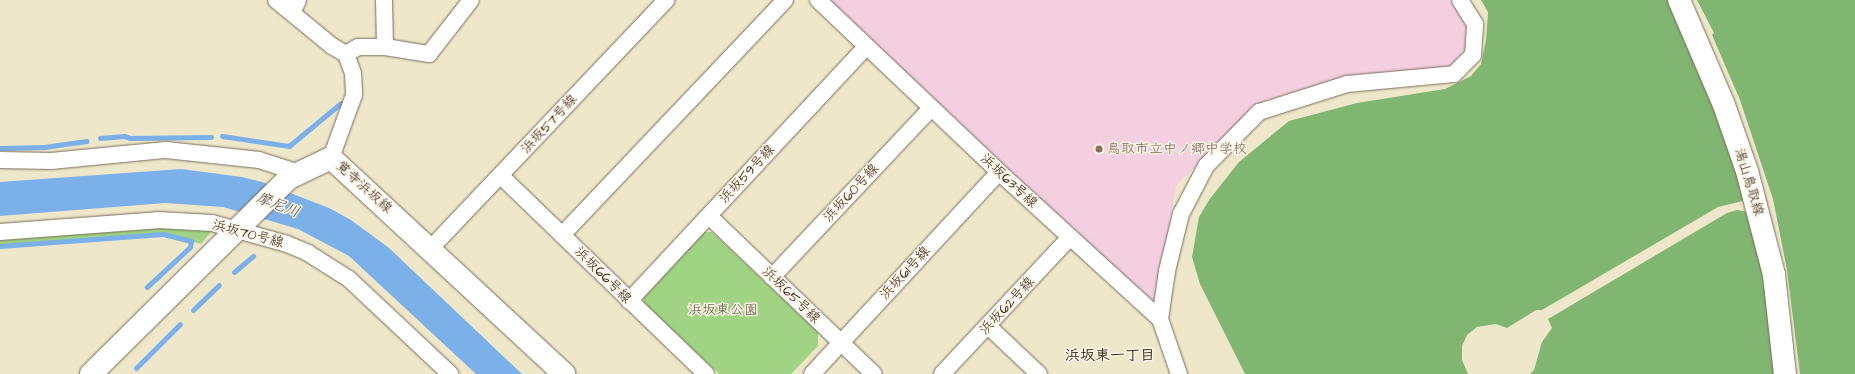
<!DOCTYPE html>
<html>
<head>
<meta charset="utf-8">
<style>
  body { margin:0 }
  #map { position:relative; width:1855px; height:374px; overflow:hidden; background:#eee7ca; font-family:"Architects Daughter","Klee One",sans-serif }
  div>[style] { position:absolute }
  .built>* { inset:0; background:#f3cfe0 }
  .green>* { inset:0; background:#a0d484 }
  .forest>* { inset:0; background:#80b672 }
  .water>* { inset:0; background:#7cb0e9 }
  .stream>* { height:5px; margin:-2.5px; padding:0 2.5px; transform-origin:2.5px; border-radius:2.5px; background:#7cb0e9 }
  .roads { filter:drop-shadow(0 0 1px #7a6c5a) drop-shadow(0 0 1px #7a6c5a) }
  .street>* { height:16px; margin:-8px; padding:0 8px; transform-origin:8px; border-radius:8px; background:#fff }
  .secondary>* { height:22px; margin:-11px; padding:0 11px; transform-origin:11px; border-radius:11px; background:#fff }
  .dots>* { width:11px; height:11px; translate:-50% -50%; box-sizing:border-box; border:2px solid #fcf5e5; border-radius:50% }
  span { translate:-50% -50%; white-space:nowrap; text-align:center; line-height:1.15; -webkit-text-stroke:3px #fcf5e5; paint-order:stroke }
  .street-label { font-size:14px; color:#3b2a1e }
  .education-label { font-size:14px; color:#785e54 }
  .left { translate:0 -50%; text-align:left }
  .park-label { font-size:14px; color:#545438 }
  .water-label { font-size:15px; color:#4e525b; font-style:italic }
  .neighbourhood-label { font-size:15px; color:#3b2a1e; font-weight:700 }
</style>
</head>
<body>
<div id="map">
  <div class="built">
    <i style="clip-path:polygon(828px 0,1451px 0,1456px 4px,1469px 29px,1465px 48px,1452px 68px,1344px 78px,1268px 99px,1256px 106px,1176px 186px,1156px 302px,1151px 303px)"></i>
  </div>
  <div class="green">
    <i style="clip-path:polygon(143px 225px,212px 231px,201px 244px,163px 234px,0 246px,0 236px)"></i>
    <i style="clip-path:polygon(701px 232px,712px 232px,818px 332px,818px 346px,791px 374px,719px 374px,644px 304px,643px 292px)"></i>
  </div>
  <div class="forest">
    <i style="clip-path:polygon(1481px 0,1668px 0,1722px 117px,1747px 200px,1718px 207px,1542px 310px,1536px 310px,1507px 328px,1496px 324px,1477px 327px,1467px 335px,1462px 346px,1462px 360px,1468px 374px,1245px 374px,1200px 284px,1192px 257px,1199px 217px,1209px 200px,1239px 162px,1289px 121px,1357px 103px,1445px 89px,1471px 76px,1481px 64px,1486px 40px,1488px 12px)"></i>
    <i style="clip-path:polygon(1697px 0,1855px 0,1855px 374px,1800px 374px,1787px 270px,1773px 199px,1740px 100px,1712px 35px,1714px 33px)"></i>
    <i style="clip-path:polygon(1737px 210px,1749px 212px,1754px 226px,1771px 326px,1775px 374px,1530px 374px,1534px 370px,1542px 342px,1552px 328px,1548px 319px,1727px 213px)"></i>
  </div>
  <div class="water">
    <i style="clip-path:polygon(181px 169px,242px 177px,262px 182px,329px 208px,351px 220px,389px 248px,522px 374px,476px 374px,349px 256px,298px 229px,223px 207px,165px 203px,0 216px,0 182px)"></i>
  </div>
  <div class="stream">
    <i style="left:222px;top:136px;width:68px;rotate:8.5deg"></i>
    <i style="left:289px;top:146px;width:67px;rotate:-39.6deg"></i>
    <i style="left:100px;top:138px;width:24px;rotate:-5deg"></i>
    <i style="left:124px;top:136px;width:6px;rotate:18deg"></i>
    <i style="left:130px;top:138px;width:81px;rotate:-0.7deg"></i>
    <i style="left:0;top:148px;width:44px;rotate:-1.3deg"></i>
    <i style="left:44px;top:147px;width:43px;rotate:-7.9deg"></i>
    <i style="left:0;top:246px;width:163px;rotate:-4.2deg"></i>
    <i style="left:163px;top:234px;width:29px;rotate:14deg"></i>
    <i style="left:191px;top:241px;width:6px;rotate:99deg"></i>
    <i style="left:190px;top:247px;width:59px;rotate:137.1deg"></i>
    <i style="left:234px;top:272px;width:25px;rotate:-40deg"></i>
    <i style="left:193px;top:310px;width:36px;rotate:-44deg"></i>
    <i style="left:136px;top:368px;width:62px;rotate:-45deg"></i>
  </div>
  <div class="roads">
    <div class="street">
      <i style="left:276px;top:0;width:72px;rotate:39.4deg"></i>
      <i style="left:332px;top:46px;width:16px;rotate:30deg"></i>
      <i style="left:346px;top:54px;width:20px;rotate:70deg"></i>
      <i style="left:353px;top:73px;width:22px;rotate:87deg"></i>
      <i style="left:354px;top:95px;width:67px;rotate:110.1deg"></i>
      <i style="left:384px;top:0;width:47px;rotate:88.8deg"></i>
      <i style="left:818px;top:0;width:250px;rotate:43.5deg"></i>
      <i style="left:999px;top:172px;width:218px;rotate:42.4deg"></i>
      <i style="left:1160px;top:319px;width:58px;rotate:70.9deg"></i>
      <i style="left:292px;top:13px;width:14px;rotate:-65deg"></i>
      <i style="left:346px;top:54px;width:14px;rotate:-30deg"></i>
      <i style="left:358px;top:47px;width:27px"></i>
      <i style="left:385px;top:47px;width:45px;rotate:9deg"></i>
      <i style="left:429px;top:54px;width:68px;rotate:-52.1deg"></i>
      <i style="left:0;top:160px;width:51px;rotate:1.1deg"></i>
      <i style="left:51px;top:161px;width:116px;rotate:-5.5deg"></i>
      <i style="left:166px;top:150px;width:94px;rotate:6.1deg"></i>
      <i style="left:259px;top:160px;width:42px;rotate:18deg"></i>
      <i style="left:501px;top:176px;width:285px;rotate:44deg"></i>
      <i style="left:709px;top:216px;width:228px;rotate:43.8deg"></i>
      <i style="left:0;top:232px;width:158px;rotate:-4.3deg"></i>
      <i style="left:158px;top:220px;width:54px;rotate:3.2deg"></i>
      <i style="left:212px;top:223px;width:78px;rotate:15.6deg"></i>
      <i style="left:287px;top:244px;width:23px;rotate:23deg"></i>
      <i style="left:308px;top:253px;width:49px;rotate:32.4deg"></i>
      <i style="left:349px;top:279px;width:139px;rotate:43.2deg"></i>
      <i style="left:562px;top:235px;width:324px;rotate:-46.5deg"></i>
      <i style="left:431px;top:248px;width:342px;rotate:-46.5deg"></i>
      <i style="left:772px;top:277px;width:232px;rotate:-46.7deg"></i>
      <i style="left:629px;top:301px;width:347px;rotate:-47deg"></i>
      <i style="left:1160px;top:319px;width:49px;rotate:-81.7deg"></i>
      <i style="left:1167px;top:271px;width:59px;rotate:-76.2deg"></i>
      <i style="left:1181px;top:214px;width:54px;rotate:-62.5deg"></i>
      <i style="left:1206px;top:166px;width:76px;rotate:-45.5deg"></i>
      <i style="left:1259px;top:112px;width:92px;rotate:-17.7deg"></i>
      <i style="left:1347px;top:84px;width:107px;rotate:-5.3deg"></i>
      <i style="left:1454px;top:74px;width:27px;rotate:-45deg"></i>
      <i style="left:1473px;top:55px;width:31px;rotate:-86deg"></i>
      <i style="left:1475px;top:24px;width:28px;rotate:-122deg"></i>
      <i style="left:988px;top:326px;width:70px;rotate:43.3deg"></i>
      <i style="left:812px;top:374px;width:275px;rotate:-47.2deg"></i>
      <i style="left:942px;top:374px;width:187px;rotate:-46.9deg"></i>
    </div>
    <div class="secondary">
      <i style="left:1679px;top:0;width:114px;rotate:66.8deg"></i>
      <i style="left:1724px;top:105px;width:70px;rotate:70.8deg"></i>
      <i style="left:1747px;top:171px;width:107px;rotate:75.4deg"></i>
      <i style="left:1774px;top:275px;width:100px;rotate:83.7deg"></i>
      <i style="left:91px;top:374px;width:279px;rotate:-44.7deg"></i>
      <i style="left:289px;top:178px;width:47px;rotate:-25.5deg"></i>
      <i style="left:331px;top:158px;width:318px;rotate:42.8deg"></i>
    </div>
  </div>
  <div class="dots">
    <i style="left:1099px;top:149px;background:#8d6e63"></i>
  </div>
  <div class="street-label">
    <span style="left:549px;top:124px;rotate:-47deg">浜坂57号線</span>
    <span style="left:747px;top:174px;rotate:-47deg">浜坂59号線</span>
    <span style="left:1009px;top:181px;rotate:43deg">浜坂63号線</span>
    <span style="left:1749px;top:182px;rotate:73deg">湯山鳥取線</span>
    <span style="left:364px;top:187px;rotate:42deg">覚寺浜坂線</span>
    <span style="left:851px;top:193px;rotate:-47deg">浜坂60号線</span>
    <span style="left:248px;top:234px;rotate:15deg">浜坂70号線</span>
    <span style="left:905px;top:273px;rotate:-47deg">浜坂61号線</span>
    <span style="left:603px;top:275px;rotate:45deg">浜坂66号線</span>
    <span style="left:791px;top:295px;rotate:44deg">浜坂65号線</span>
    <span style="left:1007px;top:306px;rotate:-47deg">浜坂62号線</span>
  </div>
  <div class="education-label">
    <span class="left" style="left:1107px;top:149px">鳥取市立中ノ郷中学校</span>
  </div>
  <div class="park-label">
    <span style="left:723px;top:310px">浜坂東公園</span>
  </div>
  <div class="water-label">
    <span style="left:278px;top:205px;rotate:21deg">摩尼川</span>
  </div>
  <div class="neighbourhood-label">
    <span style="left:1110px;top:356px">浜坂東一丁目</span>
  </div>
</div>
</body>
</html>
